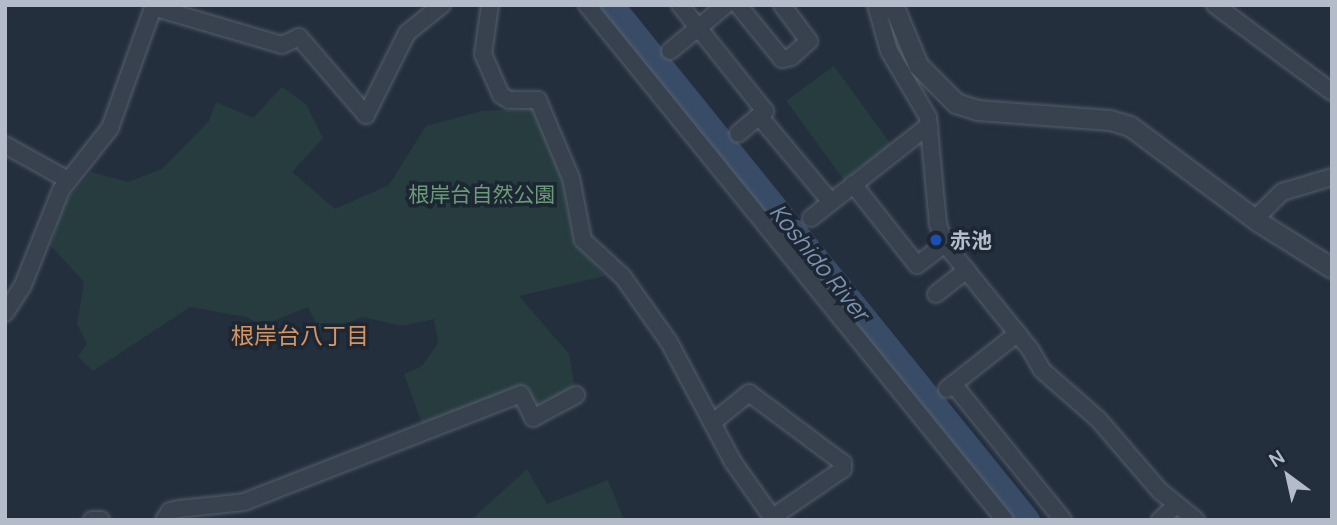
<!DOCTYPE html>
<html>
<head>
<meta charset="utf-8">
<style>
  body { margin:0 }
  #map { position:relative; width:1337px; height:525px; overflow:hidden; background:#242f3e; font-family:Manrope,"Noto Sans JP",sans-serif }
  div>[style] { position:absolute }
  .green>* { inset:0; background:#263c3f; transform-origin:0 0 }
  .river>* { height:24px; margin:-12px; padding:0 12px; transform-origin:12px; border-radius:12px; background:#394c67 }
  .roads { filter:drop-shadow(0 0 2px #565f6c) drop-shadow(0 0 2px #565f6c) }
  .minor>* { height:16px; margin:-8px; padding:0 8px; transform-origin:8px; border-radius:8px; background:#38414e }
  .tertiary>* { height:19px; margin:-9.5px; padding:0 9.5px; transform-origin:9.5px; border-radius:9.5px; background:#38414e }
  .dots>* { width:19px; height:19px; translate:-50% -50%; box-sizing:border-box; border:4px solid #1d2633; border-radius:50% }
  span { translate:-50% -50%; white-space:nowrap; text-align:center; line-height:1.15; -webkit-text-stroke:7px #1d2633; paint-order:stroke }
  .park-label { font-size:21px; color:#6b9a76 }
  .poi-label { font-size:21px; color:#b4bcc9; font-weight:700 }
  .left { translate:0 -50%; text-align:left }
  .water-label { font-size:23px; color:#7c92b1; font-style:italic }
  .neighbourhood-label { font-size:23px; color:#d59563 }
  .frame { position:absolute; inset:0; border:7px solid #b4bcc9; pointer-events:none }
  .north { position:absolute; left:1253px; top:441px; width:70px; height:70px; -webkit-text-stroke:5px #1d2633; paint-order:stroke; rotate:327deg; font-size:19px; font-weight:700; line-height:28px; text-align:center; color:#b4bcc9 }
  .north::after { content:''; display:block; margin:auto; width:24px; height:32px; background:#b4bcc9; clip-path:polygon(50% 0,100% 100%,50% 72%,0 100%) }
</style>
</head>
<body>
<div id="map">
  <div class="green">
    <i style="left:834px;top:66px;width:97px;height:59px;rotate:54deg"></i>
    <i style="clip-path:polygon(282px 87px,306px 104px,323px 138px,292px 172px,335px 209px,389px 185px,426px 126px,482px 111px,533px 108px,562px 180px,575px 244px,605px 276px,519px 296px,569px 354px,576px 395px,533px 418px,521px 394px,425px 432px,404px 374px,422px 366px,438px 343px,434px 319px,402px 326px,363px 317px,321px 333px,308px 307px,261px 326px,247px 317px,190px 307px,93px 371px,78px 356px,87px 344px,77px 324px,84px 282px,51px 246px,64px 203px,91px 172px,128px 182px,162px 169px,209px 121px,216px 102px,253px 118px)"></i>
    <i style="clip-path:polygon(527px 469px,547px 504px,608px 480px,624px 520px,471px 520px)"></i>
  </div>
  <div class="river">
    <i style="left:612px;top:5px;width:662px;rotate:51.07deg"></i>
  </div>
  <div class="roads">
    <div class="minor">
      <i style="left:490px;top:5px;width:49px;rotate:98.1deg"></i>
      <i style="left:483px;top:54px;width:45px;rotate:66.3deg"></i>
      <i style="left:501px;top:95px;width:9px;rotate:32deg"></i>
      <i style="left:509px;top:100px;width:29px"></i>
      <i style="left:538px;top:100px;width:85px;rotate:67.1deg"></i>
      <i style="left:571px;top:178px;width:63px;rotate:79deg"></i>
      <i style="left:583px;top:240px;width:54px;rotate:42.8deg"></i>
      <i style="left:623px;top:277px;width:80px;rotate:54.7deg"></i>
      <i style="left:669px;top:342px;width:136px;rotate:61.9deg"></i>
      <i style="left:733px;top:462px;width:71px;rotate:54.7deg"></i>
      <i style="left:587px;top:5px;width:663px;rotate:50.94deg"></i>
      <i style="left:680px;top:5px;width:136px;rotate:51.3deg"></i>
      <i style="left:765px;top:111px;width:35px;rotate:140deg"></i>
      <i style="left:738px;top:5px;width:70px;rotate:50.8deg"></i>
      <i style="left:782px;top:59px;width:9px;rotate:-13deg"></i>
      <i style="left:791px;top:57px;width:24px;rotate:-42deg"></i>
      <i style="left:809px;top:41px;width:45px;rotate:-126.9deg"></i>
      <i style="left:876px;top:5px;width:48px;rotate:74.2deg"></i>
      <i style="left:889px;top:51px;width:77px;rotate:59.4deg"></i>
      <i style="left:928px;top:117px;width:107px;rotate:84.7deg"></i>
      <i style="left:938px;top:224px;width:21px;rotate:71deg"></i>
      <i style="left:945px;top:244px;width:135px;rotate:51deg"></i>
      <i style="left:1030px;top:349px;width:24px;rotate:60deg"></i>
      <i style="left:1042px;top:370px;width:74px;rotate:41.2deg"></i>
      <i style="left:1098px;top:419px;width:95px;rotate:49.3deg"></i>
      <i style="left:1160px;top:491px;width:46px;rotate:38.9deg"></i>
      <i style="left:1215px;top:5px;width:146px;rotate:36.6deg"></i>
      <i style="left:153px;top:7px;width:134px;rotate:16.4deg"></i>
      <i style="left:282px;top:45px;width:19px;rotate:-25deg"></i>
      <i style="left:299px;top:37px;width:103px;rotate:49.3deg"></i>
      <i style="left:366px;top:115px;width:92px;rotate:-63.4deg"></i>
      <i style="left:407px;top:33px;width:45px;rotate:-38.7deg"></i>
      <i style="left:670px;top:51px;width:72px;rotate:-39.4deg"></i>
      <i style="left:759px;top:116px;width:112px;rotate:50.1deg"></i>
      <i style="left:5px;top:145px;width:72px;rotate:29.1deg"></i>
      <i style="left:853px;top:184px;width:103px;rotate:51.7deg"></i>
      <i style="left:917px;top:265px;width:35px;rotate:-37deg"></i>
      <i style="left:811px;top:218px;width:150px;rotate:-38.2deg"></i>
      <i style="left:1255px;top:219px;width:38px;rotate:-45deg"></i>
      <i style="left:1282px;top:192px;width:52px;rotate:-16.7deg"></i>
      <i style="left:936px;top:294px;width:39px;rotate:-38deg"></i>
      <i style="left:5px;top:313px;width:33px;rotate:-57deg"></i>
      <i style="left:23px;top:285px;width:102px;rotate:-68.2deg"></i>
      <i style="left:61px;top:190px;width:79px;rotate:-51.7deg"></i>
      <i style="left:110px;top:128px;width:131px;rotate:-70.3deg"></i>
      <i style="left:953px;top:384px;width:175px;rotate:51deg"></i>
      <i style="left:947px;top:389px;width:90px;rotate:-38.3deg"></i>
      <i style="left:712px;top:423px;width:48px;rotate:-39deg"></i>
      <i style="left:749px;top:393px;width:117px;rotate:36.7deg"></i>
      <i style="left:843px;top:463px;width:6px;rotate:90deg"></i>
      <i style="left:843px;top:469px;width:85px;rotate:145.6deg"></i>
      <i style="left:92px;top:520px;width:9px"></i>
      <i style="left:164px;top:520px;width:11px;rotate:-56deg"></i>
      <i style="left:170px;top:511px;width:9px;rotate:-13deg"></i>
      <i style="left:179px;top:509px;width:65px;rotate:-6.1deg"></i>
      <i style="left:244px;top:502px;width:297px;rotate:-21.3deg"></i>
      <i style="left:521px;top:394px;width:27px;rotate:63deg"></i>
      <i style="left:533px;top:418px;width:49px;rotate:-28.1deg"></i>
      <i style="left:1160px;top:520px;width:22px;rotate:-43deg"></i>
    </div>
    <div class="tertiary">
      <i style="left:893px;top:5px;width:65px;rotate:67.4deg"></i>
      <i style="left:918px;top:65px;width:54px;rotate:45deg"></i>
      <i style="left:956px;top:103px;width:22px;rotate:18deg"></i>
      <i style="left:977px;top:110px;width:133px;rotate:4.3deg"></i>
      <i style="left:1110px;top:120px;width:21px;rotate:17deg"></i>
      <i style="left:1130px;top:126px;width:161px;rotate:36.7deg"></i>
      <i style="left:1259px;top:222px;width:86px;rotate:32.2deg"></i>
    </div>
  </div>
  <div class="dots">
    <i style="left:936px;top:240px;background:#1a4fb4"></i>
  </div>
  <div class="park-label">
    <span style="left:482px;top:194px">根岸台自然公園</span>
  </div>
  <div class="poi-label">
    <span class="left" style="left:950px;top:240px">赤池</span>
  </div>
  <div class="water-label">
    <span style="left:820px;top:262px;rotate:51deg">Koshido River</span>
  </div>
  <div class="neighbourhood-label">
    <span style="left:300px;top:335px">根岸台八丁目</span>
  </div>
  <div class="frame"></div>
  <div class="north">N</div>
</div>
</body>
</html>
